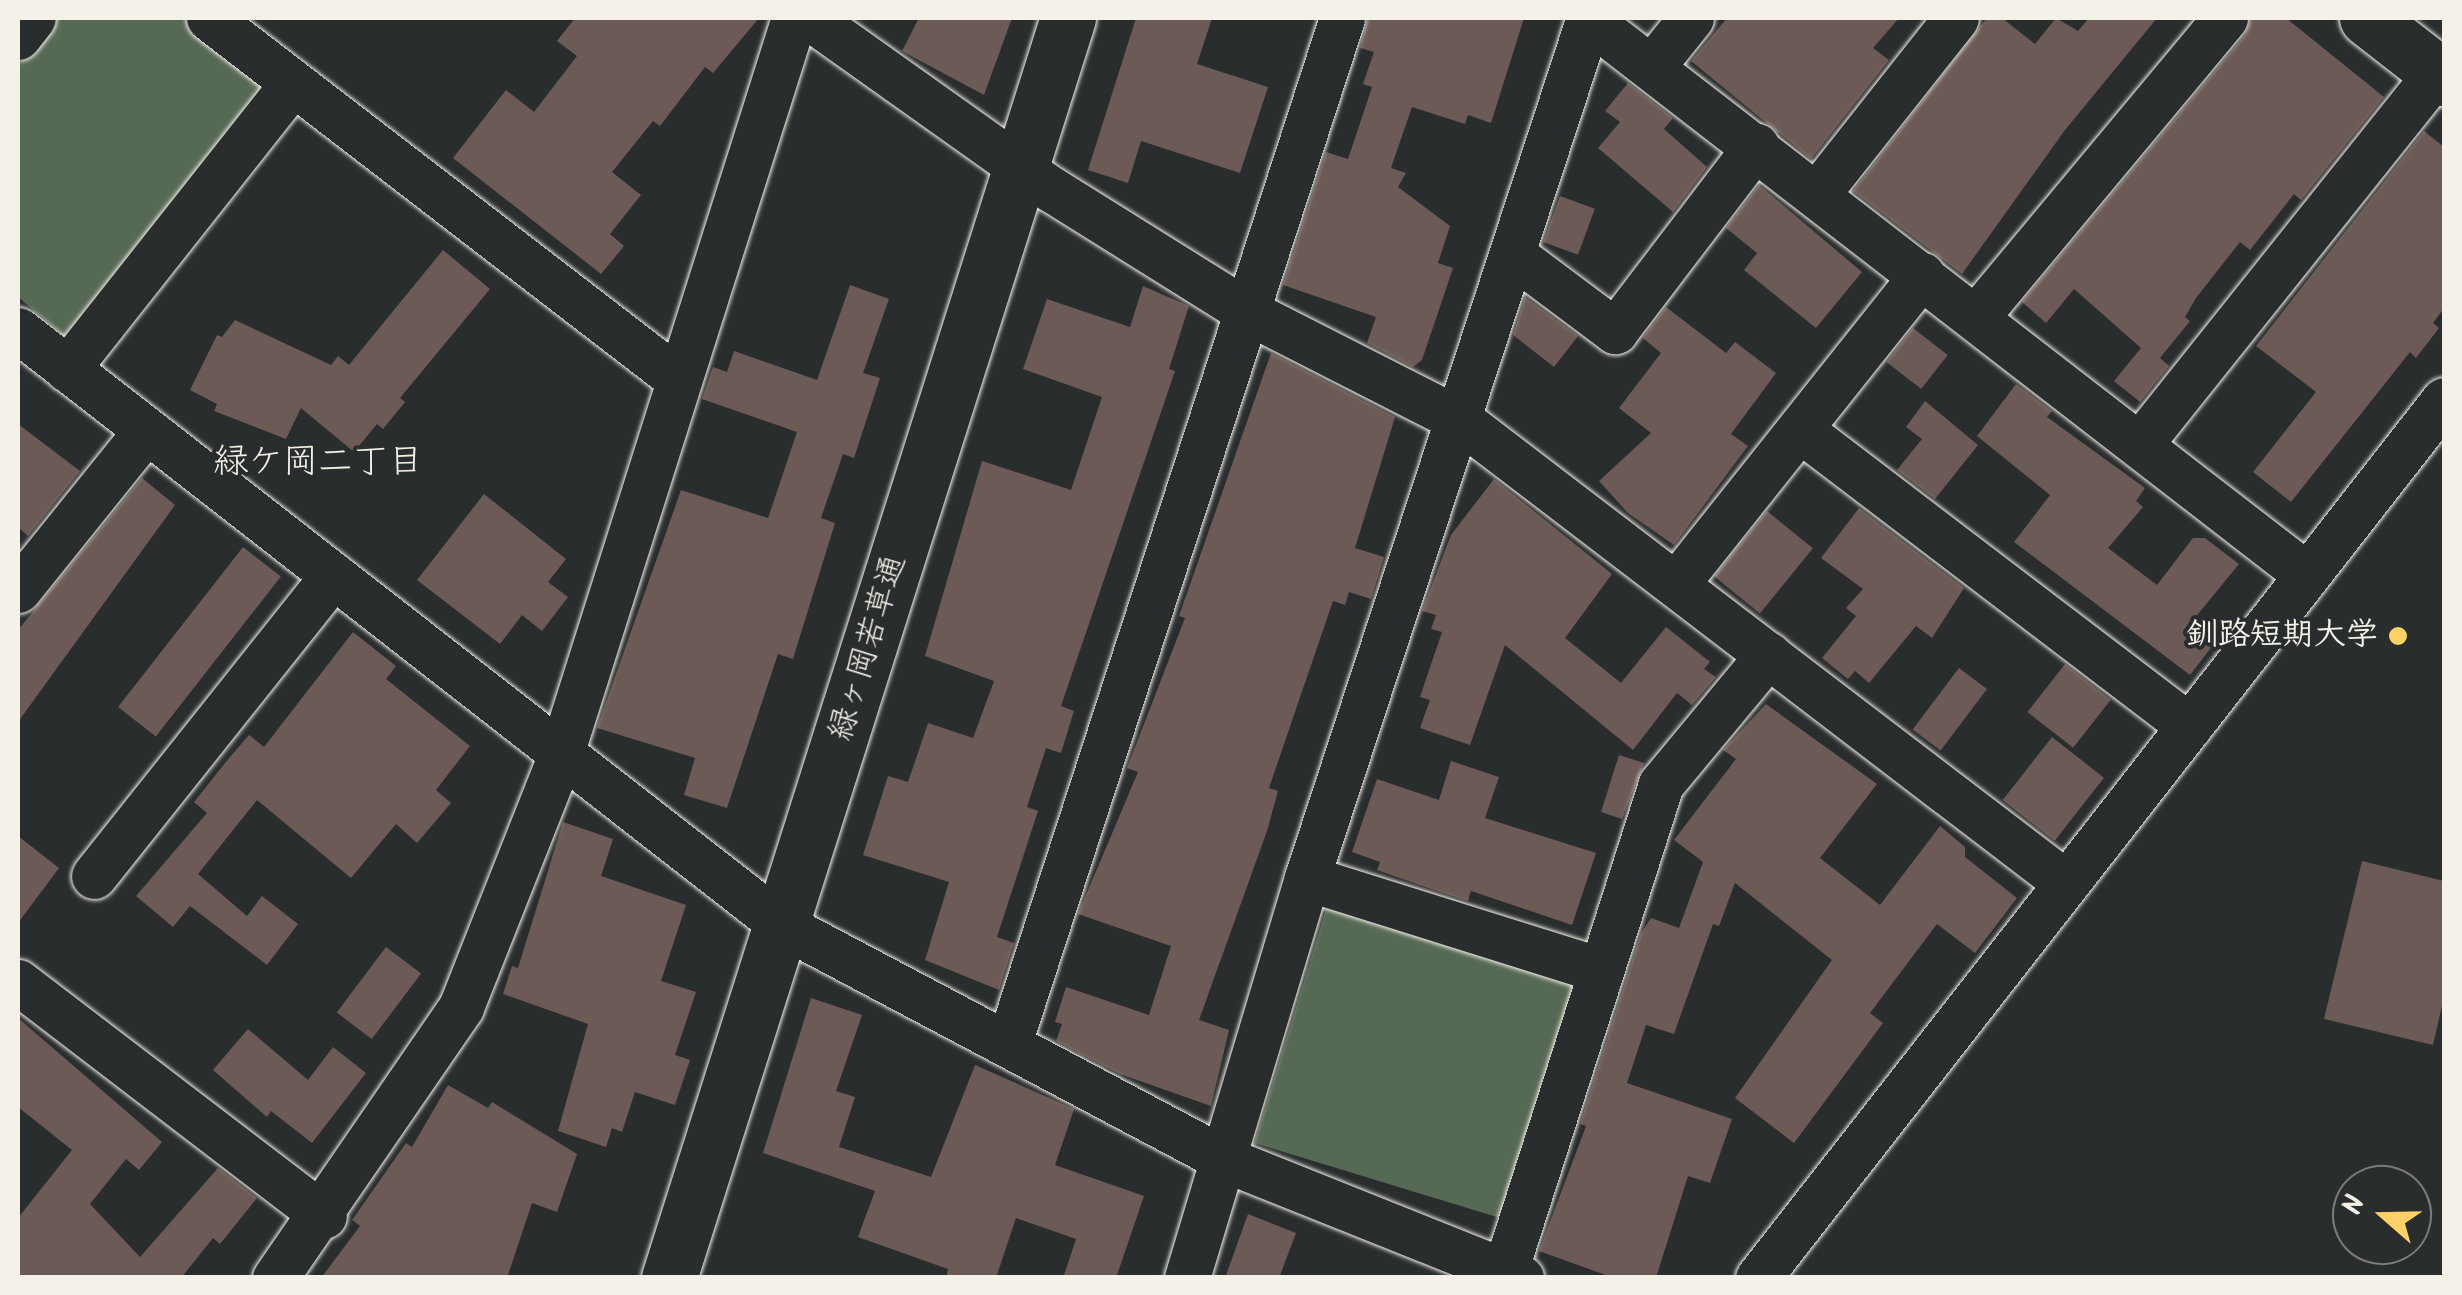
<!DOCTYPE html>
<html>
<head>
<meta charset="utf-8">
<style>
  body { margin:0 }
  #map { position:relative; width:2462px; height:1295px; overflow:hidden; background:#2a2d2e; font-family:Kalam,"Klee One",sans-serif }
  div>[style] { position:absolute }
  .green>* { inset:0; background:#566954; transform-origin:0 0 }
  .building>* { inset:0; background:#6c5a56; transform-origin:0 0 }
  .roads { filter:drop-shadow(0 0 2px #f4f1e8) drop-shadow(0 0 2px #f4f1e8) }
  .street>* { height:45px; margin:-22.5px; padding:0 22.5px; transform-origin:22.5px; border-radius:22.5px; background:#2a2d2e }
  .secondary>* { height:55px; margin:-27.5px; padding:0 27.5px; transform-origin:27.5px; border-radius:27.5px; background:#2a2d2e }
  .dots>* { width:28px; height:28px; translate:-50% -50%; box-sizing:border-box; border:5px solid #2a2d2e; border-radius:50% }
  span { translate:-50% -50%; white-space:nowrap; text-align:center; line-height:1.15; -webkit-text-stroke:8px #2a2d2e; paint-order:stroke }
  .poi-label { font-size:32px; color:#f4f1e8; font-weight:700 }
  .right { translate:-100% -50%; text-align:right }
  .street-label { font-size:32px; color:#f4f1e8 }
  .neighbourhood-label { font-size:35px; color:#f4f1e8 }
  .frame { position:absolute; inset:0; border:20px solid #f4f1e8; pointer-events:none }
  .north { position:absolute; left:2332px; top:1165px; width:100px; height:100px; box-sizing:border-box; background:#2a2d2e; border:2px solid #7b7b78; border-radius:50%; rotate:290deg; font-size:28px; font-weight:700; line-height:40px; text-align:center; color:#f4f1e8 }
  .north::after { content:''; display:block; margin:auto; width:35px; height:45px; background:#ffd166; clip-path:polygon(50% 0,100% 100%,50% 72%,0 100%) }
</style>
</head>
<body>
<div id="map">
  <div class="green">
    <i style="clip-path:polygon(56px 18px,189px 18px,271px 84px,68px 339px,18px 297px,18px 66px)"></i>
    <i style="left:1328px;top:903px;width:261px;height:251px;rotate:17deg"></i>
  </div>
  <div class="building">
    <i style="clip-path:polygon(575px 18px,759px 18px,713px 73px,705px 67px,660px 126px,653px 121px,612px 172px,641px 195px,610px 234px,624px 246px,601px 274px,453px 158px,506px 90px,534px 112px,577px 56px,557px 41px)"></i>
    <i style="clip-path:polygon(919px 18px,1012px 18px,984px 95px,902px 51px)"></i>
    <i style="clip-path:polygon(1136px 18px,1212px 18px,1197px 64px,1268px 87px,1240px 173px,1141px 141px,1128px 183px,1088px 170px)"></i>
    <i style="clip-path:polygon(1368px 18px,1524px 18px,1491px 123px,1468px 115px,1465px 124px,1412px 107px,1391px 168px,1406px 173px,1398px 187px,1450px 226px,1438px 263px,1453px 268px,1422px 360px,1413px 367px,1367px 343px,1376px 317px,1283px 285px,1326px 152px,1348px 159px,1372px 87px,1363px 84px,1374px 52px,1360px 48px)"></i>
    <i style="clip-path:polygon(1727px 18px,1899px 18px,1873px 48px,1889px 60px,1811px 159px,1691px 61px)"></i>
    <i style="clip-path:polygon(1987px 18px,2002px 18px,2035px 44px,2056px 18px,2078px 31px,2089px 18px,2157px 18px,2065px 130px,1962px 274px,1853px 191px)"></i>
    <i style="clip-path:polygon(2251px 18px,2286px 18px,2384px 97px,2301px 200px,2294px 194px,2250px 250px,2240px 242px,2196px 298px,2185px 317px,2190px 321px,2160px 358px,2169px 366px,2140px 402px,2114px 381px,2141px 348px,2074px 289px,2046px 323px,2022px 302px,2245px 35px)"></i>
    <i style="clip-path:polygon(1628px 83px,1673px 118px,1664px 129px,1707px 167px,1673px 212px,1598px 148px,1620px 122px,1605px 111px)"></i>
    <i style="clip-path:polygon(2424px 131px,2444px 147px,2444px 308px,2433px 323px,2439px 328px,2416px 358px,2410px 352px,2291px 502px,2253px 472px,2316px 392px,2256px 346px)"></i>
    <i style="clip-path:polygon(1759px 185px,1862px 272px,1816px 328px,1744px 270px,1757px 253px,1726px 228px)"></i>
    <i style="left:1560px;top:196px;width:37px;height:49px;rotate:20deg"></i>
    <i style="clip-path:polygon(443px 250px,490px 289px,400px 398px,405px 402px,383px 429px,377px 424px,354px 452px,301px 408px,286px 439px,214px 411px,217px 404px,190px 390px,217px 335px,222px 337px,235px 320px,331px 365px,338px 356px,349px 365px)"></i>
    <i style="clip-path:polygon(850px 285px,889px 299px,863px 373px,880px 378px,854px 458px,843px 454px,821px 518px,835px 523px,793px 659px,778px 654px,727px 808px,684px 795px,695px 758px,597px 728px,681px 490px,768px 518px,797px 432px,702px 399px,713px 367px,727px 372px,734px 351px,817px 380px)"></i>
    <i style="clip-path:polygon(1143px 286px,1189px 306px,1169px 369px,1175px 371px,1061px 706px,1074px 711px,1061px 753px,1046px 748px,1027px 807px,1038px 811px,997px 937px,1014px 943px,999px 990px,925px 960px,949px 882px,863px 855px,888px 776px,908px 782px,928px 723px,973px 738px,994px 681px,925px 656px,982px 461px,1071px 490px,1102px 397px,1023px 369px,1047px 299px,1130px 327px)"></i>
    <i style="clip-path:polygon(1525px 297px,1578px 336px,1554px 367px,1513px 335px)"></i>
    <i style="clip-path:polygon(1666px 307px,1726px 353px,1735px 342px,1776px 373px,1731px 434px,1748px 446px,1674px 545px,1628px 513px,1599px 481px,1651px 433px,1619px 408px,1661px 353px,1643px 338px)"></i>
    <i style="left:1913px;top:328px;width:44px;height:43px;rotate:38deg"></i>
    <i style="clip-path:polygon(1271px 353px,1395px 417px,1355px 548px,1384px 557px,1371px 599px,1349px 592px,1345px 605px,1333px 601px,1269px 788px,1278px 791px,1267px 831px,1199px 1020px,1229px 1030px,1211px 1106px,1120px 1074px,1056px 1041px,1062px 1024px,1055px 1022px,1066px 987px,1149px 1015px,1171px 946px,1078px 914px,1138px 772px,1127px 768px,1185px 618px,1179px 616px)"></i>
    <i style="clip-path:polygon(2016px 384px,2052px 411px,2047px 417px,2145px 488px,2136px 501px,2143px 507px,2108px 548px,2157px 585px,2193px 538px,2205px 538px,2239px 564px,2189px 625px,2214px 644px,2190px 675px,2014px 542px,2050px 495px,1977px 436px)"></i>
    <i style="clip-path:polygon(1925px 401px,1978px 445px,1935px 499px,1897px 470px,1922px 439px,1906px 427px)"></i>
    <i style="clip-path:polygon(18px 424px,80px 471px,28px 536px,18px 527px)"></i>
    <i style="clip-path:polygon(142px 478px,175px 505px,18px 722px,18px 630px)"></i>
    <i style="clip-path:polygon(1494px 479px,1612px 574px,1565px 638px,1621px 683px,1666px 627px,1710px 662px,1704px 669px,1716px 677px,1692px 705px,1677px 693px,1633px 750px,1505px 645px,1470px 745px,1420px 728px,1430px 700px,1420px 697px,1442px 632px,1431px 629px,1436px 615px,1422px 611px,1451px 535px)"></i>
    <i style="clip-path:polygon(484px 494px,566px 559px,548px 582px,568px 597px,542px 631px,522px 615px,500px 644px,417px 580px)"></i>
    <i style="clip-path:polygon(1859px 508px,1964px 588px,1932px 638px,1916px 626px,1869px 683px,1855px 671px,1848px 679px,1822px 658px,1856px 616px,1846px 608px,1863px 589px,1821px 558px)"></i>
    <i style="left:1767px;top:511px;width:59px;height:84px;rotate:39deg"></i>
    <i style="left:243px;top:547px;width:48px;height:203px;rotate:38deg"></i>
    <i style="clip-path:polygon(353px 632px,396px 666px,386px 679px,470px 746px,436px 790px,451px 803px,417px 843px,396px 824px,351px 878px,257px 800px,198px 874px,247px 916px,262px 896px,298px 924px,267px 965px,190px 906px,173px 927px,136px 896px,207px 813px,194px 802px,229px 758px,249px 735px,264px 747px)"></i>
    <i style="left:2065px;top:664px;width:58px;height:61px;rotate:38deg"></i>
    <i style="left:1959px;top:668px;width:35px;height:77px;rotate:37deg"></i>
    <i style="clip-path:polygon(1766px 704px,1877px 784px,1820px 858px,1880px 905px,1940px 826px,1965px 847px,1965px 857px,2017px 898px,1975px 953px,1937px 924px,1870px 1013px,1883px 1023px,1794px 1143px,1735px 1098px,1832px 960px,1735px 883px,1719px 926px,1713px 924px,1674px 1034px,1646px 1025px,1627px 1083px,1732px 1119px,1710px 1183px,1688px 1176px,1656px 1278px,1614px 1278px,1539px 1251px,1586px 1126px,1580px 1124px,1641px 933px,1651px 918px,1679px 928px,1703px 862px,1674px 840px,1736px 759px,1723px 750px)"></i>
    <i style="left:2052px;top:737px;width:66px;height:80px;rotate:38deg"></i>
    <i style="clip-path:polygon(1619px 755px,1644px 763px,1622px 819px,1601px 812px)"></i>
    <i style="clip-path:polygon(1451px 761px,1499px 777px,1485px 818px,1596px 853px,1572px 925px,1471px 891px,1468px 901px,1443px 893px,1377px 870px,1380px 862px,1352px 852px,1377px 779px,1439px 800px)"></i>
    <i style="clip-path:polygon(563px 822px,613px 839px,601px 876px,686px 905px,661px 981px,696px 992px,675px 1055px,690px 1060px,675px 1105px,635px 1092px,622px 1132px,612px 1128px,606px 1147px,558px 1131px,588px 1024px,503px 994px,512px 966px,518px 968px)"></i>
    <i style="clip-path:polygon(18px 836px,59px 868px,18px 923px)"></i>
    <i style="clip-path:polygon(2362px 861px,2444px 881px,2444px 997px,2433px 1045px,2324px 1019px)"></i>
    <i style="left:386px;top:947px;width:44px;height:82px;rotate:37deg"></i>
    <i style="clip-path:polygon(811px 998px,862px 1015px,836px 1091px,855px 1097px,839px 1147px,931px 1177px,975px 1065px,1074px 1109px,1055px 1165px,1144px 1196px,1116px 1278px,1063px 1278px,1076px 1239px,1016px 1218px,996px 1278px,946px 1278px,948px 1269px,858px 1237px,875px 1191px,763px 1153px)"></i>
    <i style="clip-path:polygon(18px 1018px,162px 1142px,139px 1170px,126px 1159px,90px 1204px,140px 1257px,218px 1168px,257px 1198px,220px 1244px,213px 1238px,181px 1278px,18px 1278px,18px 1218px,72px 1150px,18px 1107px)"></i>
    <i style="clip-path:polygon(248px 1029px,308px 1080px,333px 1047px,366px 1073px,312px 1143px,271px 1111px,267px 1117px,213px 1070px)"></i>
    <i style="clip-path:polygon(448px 1085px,488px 1108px,492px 1102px,577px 1154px,557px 1212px,532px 1203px,507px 1278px,321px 1278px,360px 1226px,352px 1220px,406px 1143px,412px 1147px)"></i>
    <i style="clip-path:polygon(1248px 1214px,1296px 1233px,1279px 1278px,1225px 1278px)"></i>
  </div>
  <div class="roads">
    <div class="street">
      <i style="left:209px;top:18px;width:590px;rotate:37.57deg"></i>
      <i style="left:810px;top:18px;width:296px;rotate:35.4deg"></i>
      <i style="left:1051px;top:189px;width:230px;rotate:32deg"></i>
      <i style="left:1246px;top:311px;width:240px;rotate:27deg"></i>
      <i style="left:1460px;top:420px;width:763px;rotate:37.38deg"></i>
      <i style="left:1589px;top:20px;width:907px;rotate:37.7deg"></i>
      <i style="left:18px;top:37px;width:24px;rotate:-52deg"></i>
      <i style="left:1654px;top:64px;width:59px;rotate:-51.2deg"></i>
      <i style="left:1817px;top:194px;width:224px;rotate:-51.7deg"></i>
      <i style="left:1512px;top:254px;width:129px;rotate:36.8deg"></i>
      <i style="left:1615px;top:331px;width:233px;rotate:-52.7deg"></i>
      <i style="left:1976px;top:317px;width:389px;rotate:-50.2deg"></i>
      <i style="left:18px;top:330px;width:968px;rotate:37.91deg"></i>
      <i style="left:782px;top:925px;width:500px;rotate:27.9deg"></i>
      <i style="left:1224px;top:1159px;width:320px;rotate:21.8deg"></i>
      <i style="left:67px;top:369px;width:363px;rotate:-51.7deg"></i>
      <i style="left:1802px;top:431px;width:487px;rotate:37.3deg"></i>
      <i style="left:2140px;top:444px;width:476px;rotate:-51.4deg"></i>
      <i style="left:1676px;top:584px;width:395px;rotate:-51.5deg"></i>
      <i style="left:18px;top:590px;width:204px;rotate:-51.2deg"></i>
      <i style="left:94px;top:876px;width:384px;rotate:-51.5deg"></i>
      <i style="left:1307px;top:878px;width:305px;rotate:17.4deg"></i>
      <i style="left:18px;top:982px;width:385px;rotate:37.4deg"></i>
      <i style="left:1009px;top:1043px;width:1078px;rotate:-72deg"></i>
      <i style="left:1505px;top:1271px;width:511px;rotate:-72.24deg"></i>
      <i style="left:1661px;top:784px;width:168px;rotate:-50.3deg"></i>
      <i style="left:275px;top:1278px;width:329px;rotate:-55.5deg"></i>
      <i style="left:461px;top:1007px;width:269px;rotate:-68.4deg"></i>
      <i style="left:560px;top:757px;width:775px;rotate:-72.43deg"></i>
      <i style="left:1187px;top:1278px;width:418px;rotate:-73.3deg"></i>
      <i style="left:1307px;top:878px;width:905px;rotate:-71.85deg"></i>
      <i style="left:1758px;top:1278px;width:1114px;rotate:-52deg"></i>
    </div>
    <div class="secondary">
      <i style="left:2367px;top:18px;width:98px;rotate:37.9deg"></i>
      <i style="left:669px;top:1278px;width:1322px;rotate:-72.43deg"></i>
    </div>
  </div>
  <div class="dots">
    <i style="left:2398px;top:636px;background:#ffd166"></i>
  </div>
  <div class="poi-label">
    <span class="right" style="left:2378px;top:636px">釧路短期大学</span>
  </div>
  <div class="street-label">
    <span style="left:869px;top:648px;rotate:-73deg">緑ヶ岡若草通</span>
  </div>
  <div class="neighbourhood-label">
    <span style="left:318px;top:463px">緑ケ岡二丁目</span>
  </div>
  <div class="frame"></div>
  <div class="north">N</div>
</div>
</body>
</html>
